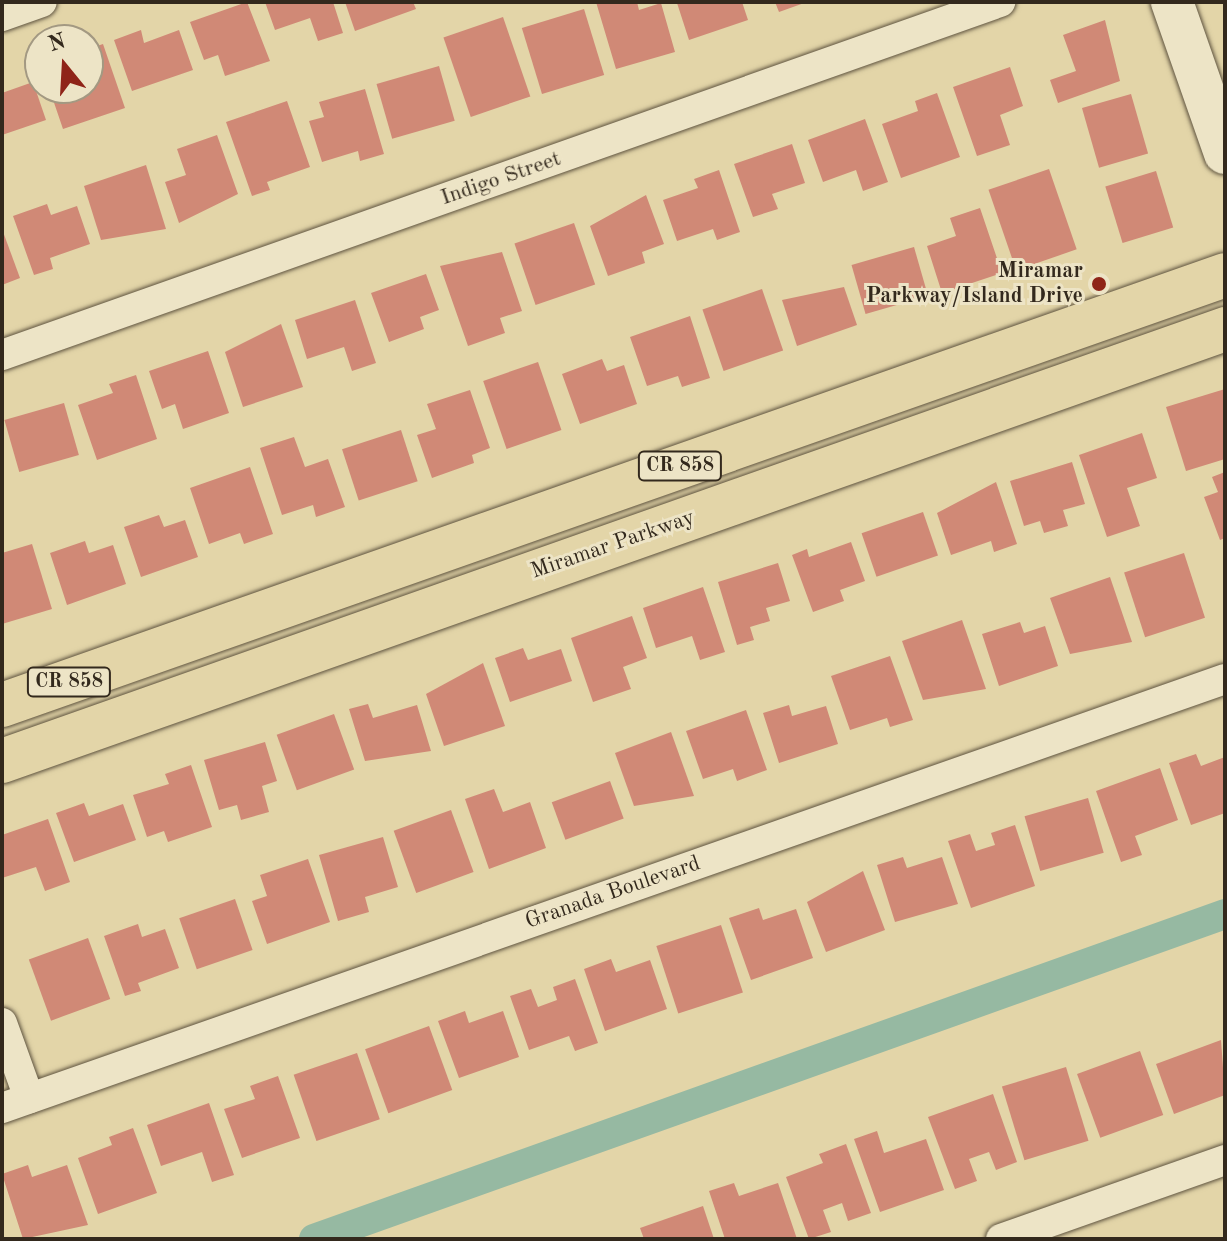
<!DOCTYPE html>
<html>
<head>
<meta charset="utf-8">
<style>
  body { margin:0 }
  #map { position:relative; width:1227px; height:1241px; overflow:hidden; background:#e3d5a8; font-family:"Old Standard TT",serif }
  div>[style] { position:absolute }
  .canal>* { height:30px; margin:-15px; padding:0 15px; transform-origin:15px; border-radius:15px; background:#96b9a2 }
  .building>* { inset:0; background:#d08976; transform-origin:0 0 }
  .roads { filter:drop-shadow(0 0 2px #5f5440) drop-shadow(0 0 2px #5f5440) }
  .street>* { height:30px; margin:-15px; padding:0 15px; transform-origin:15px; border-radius:15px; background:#ede4c6 }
  .secondary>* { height:42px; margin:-21px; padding:0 21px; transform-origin:21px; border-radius:21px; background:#ede4c6 }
  .primary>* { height:44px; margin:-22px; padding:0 22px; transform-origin:22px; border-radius:22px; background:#e3d5a8 }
  .dots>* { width:22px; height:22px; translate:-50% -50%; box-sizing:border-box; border:4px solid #ede4c6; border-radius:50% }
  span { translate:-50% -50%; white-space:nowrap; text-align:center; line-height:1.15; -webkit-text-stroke:6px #ede4c6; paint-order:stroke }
  .shield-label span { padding:2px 6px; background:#ede4c6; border:2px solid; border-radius:6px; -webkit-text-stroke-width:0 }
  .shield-label { font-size:20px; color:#33291d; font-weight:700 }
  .street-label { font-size:22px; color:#33291d }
  .poi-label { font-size:22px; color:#33291d; font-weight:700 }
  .right { translate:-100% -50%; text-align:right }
  .frame { position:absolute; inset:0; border:4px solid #33291d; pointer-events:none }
  .north { position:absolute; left:24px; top:24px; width:80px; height:80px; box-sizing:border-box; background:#ede4c6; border:2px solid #a39982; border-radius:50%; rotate:342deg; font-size:22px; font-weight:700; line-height:32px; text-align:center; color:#33291d }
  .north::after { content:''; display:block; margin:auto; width:28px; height:36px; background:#8f2418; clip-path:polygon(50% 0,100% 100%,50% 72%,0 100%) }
</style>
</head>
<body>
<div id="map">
  <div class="canal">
    <i style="left:314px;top:1239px;width:967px;rotate:-19.63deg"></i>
  </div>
  <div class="building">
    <i style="clip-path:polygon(247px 2px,270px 61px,225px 76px,218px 55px,204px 60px,190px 22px)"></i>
    <i style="clip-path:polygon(265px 2px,333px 2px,343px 33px,318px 41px,310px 18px,275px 30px)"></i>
    <i style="clip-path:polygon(345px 2px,413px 2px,416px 9px,355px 31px)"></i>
    <i style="clip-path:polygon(596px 2px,637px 2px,639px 10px,661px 3px,675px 52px,616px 69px)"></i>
    <i style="clip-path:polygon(742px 2px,748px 20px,689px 40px,677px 3px)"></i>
    <i style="clip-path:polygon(775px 2px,807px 2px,779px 12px)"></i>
    <i style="left:584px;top:9px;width:69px;height:65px;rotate:73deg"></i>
    <i style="left:503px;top:17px;width:84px;height:63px;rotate:71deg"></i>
    <i style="clip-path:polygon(1105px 20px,1120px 81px,1058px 103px,1050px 80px,1076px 71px,1063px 35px)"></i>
    <i style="clip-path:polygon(141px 30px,144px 43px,179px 30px,193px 70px,132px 91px,114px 40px)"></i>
    <i style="clip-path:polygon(103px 44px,125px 108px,63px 129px,49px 88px,88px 88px,88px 49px)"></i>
    <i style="left:439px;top:66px;width:57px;height:65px;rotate:74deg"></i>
    <i style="clip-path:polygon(1010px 67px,1023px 106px,1000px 115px,1010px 145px,977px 156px,953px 87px)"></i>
    <i style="clip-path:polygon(33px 82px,46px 120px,2px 135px,2px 93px)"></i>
    <i style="clip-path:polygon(365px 89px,384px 154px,360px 161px,358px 151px,322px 162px,309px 121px,324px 117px,319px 102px)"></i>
    <i style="clip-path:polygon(937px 93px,960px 157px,901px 178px,882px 124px,918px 111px,915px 101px)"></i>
    <i style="left:1131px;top:94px;width:62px;height:51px;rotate:74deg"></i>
    <i style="clip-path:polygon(287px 101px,310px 167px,267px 182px,270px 190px,252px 196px,226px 122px)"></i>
    <i style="clip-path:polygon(865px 119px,888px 182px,863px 191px,856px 170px,823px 182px,808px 140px)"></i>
    <i style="clip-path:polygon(217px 135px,238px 194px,179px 223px,165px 182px,186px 175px,177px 149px)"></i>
    <i style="clip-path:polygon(792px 144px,805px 183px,772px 194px,778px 209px,753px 217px,734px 164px)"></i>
    <i style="clip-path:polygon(146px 165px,166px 229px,101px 240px,84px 186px)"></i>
    <i style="left:1049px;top:169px;width:85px;height:64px;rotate:71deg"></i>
    <i style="clip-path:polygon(719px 170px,740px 232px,717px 240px,713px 229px,677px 241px,663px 200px,698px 188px,694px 179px)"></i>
    <i style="left:1156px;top:171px;width:59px;height:53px;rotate:73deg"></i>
    <i style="clip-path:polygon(646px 195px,664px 244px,642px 252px,645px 263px,608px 276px,590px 226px)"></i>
    <i style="clip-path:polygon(47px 204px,51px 215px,77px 206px,90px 244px,50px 258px,53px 269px,34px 275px,13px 216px)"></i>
    <i style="clip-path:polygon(980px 208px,1002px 273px,942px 293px,927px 246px,956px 236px,950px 218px)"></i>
    <i style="left:574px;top:223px;width:65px;height:63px;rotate:71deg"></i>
    <i style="clip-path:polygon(2px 229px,20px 278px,2px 285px)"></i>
    <i style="left:914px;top:247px;width:51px;height:65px;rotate:74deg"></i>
    <i style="clip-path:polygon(502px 252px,522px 311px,500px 318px,505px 333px,468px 346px,440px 266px)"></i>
    <i style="clip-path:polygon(426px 274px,439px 310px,420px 317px,424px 329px,389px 342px,371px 293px)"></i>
    <i style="clip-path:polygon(844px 287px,857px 325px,797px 346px,782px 300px)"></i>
    <i style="left:762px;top:289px;width:65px;height:63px;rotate:71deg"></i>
    <i style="clip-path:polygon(355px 300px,376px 363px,352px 371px,344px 347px,307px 359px,295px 320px)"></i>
    <i style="clip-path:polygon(690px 316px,710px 378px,682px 387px,678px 376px,647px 386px,630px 337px)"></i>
    <i style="clip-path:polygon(281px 324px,303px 387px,243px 407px,225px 352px)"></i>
    <i style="clip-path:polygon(208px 351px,229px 413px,183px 429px,175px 404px,162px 409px,149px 371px)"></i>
    <i style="clip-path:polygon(602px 359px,607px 371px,624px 365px,637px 404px,580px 424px,562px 374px)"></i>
    <i style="left:538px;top:362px;width:72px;height:58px;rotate:71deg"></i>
    <i style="clip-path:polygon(136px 375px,157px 439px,97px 460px,78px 405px,113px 393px,109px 384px)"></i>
    <i style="clip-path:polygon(1225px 389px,1225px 459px,1186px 471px,1166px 407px)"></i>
    <i style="clip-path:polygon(470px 390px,490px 448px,472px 455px,474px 463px,432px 478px,417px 435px,436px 429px,427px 404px)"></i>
    <i style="left:64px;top:403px;width:54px;height:62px;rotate:74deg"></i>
    <i style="left:401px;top:430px;width:54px;height:62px;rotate:72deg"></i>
    <i style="clip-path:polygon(1142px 433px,1157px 478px,1127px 488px,1140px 526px,1107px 537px,1079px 455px)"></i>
    <i style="clip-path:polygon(294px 437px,305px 467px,328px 459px,345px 507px,316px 517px,313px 505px,282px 515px,260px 448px)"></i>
    <i style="clip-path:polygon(1072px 462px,1085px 504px,1063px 510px,1068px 526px,1044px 533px,1040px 521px,1024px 526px,1010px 481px)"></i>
    <i style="clip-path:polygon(250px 467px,273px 534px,244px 544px,240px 533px,209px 544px,190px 488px)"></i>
    <i style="clip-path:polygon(1225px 472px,1225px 538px,1220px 540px,1204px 497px,1218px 492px,1212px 477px)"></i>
    <i style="clip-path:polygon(996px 482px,1017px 544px,994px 552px,991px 541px,951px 555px,937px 513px)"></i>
    <i style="left:923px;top:512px;width:46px;height:65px;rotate:71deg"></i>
    <i style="clip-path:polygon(159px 515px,164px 527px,185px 520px,198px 557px,141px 577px,124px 527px)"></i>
    <i style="clip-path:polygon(85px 541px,89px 553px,113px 545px,126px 584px,67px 605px,50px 553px)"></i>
    <i style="clip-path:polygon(851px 542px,865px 581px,840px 590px,844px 601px,813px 612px,792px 555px,807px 549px,809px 557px)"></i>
    <i style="clip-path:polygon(32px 544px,52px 609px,2px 624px,2px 553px)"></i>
    <i style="left:1184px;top:553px;width:68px;height:63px;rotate:72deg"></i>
    <i style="clip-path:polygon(778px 563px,790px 601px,766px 608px,770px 621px,750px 627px,754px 640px,737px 645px,718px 582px)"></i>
    <i style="clip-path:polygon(1110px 577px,1132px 642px,1070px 654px,1050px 598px)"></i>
    <i style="clip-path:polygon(703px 587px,725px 652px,700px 660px,692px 636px,656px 648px,643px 608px)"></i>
    <i style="clip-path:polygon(632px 616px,647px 658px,623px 667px,631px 689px,593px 702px,571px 638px)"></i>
    <i style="clip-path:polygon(962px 620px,986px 689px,923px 700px,902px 641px)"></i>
    <i style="clip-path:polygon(1020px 622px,1024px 633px,1045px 626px,1058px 666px,999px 686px,982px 634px)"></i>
    <i style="clip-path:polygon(523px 648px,528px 660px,561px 649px,572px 681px,510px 702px,495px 658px)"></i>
    <i style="clip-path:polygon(890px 656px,913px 720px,890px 727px,887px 718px,850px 730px,831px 676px)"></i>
    <i style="clip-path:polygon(483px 663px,505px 726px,444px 746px,426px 694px)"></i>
    <i style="clip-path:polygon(368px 704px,373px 718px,417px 705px,431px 751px,365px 761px,349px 709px)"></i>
    <i style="clip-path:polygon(789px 705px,792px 716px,826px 706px,838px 744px,779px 763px,763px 713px)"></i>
    <i style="clip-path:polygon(746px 710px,767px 770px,737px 781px,733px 769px,703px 779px,686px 731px)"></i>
    <i style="left:334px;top:714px;width:59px;height:61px;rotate:70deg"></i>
    <i style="clip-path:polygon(671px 732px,694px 796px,634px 806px,615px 753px)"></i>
    <i style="clip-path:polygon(265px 742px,277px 781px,262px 786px,269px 812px,241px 820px,237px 805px,219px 810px,204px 760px)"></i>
    <i style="clip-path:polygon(1196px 754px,1201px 766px,1225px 757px,1225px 813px,1191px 825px,1169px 763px)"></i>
    <i style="clip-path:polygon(191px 765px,212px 827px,168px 842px,164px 831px,147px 837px,133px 795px,169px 784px,165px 774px)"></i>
    <i style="clip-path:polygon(1160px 768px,1178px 820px,1135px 836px,1142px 855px,1121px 862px,1096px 791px)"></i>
    <i style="left:610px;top:781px;width:40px;height:62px;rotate:70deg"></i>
    <i style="clip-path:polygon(494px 789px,503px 812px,530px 802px,546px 848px,489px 869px,465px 799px)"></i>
    <i style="left:1088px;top:798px;width:57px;height:66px;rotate:74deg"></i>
    <i style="clip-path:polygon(84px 803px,89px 816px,123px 804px,136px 840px,74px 862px,56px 813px)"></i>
    <i style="left:451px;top:810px;width:66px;height:61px;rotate:70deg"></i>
    <i style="clip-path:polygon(48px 819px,70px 882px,45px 891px,36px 867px,2px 878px,2px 835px)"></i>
    <i style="clip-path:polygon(1015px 825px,1035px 886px,971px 908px,948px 841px,970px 834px,976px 851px,995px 845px,991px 833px)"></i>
    <i style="clip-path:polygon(383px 837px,398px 887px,365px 897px,369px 912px,338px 921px,319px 855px)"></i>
    <i style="clip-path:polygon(903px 857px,907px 868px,942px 857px,958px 904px,895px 922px,877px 865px)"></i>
    <i style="clip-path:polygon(308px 859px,330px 922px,267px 944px,252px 901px,267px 896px,260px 875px)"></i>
    <i style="clip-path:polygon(863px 871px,885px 930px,826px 952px,807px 902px)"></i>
    <i style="left:235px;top:899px;width:54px;height:59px;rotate:71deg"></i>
    <i style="clip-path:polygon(759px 908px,763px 920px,796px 909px,813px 958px,751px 980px,729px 918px)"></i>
    <i style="clip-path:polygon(138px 924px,142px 937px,165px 929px,179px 968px,138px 983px,141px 991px,125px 996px,104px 936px)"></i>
    <i style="left:721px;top:925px;width:71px;height:68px;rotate:72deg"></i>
    <i style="left:88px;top:938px;width:65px;height:63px;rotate:70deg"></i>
    <i style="clip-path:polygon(611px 959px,616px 972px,650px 960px,667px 1009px,605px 1031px,584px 969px)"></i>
    <i style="clip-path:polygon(575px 979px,598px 1043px,575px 1051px,569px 1036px,529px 1050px,510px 996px,531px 989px,538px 1007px,557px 1000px,553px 987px)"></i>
    <i style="clip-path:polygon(465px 1011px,469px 1023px,503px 1011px,519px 1057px,459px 1078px,438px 1021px)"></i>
    <i style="left:429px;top:1026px;width:68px;height:68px;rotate:70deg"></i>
    <i style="clip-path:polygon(1221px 1040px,1225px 1095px,1174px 1114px,1156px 1064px)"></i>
    <i style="left:1140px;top:1051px;width:68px;height:67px;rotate:70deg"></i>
    <i style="left:357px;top:1053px;width:70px;height:67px;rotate:71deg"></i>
    <i style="left:1066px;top:1067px;width:77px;height:67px;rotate:73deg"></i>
    <i style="clip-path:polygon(278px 1076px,300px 1138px,242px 1158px,224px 1109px,255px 1099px,250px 1086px)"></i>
    <i style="clip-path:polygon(993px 1094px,1017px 1162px,996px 1170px,989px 1152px,969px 1159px,977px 1181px,955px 1189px,928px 1117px)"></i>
    <i style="clip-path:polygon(209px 1103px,234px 1175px,212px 1182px,202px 1152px,161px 1166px,147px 1125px)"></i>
    <i style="clip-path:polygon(133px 1128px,157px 1193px,98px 1214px,78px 1158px,112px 1145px,109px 1137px)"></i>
    <i style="clip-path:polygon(877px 1131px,884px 1153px,926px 1139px,944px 1190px,880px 1212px,854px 1139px)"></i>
    <i style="clip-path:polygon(846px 1144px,871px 1213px,848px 1221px,842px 1203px,823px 1210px,831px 1232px,809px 1239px,786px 1177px,823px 1163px,819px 1154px)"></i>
    <i style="clip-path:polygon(28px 1165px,32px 1177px,67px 1165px,88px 1225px,23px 1239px,2px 1174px)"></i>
    <i style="clip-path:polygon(734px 1183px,739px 1196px,778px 1183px,797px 1239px,725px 1239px,709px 1191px)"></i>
    <i style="clip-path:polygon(703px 1206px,714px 1239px,644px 1239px,640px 1228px)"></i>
  </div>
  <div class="roads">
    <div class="street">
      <i style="left:2px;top:16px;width:42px;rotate:-19.3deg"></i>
      <i style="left:2px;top:355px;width:1059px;rotate:-19.48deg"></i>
      <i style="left:2px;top:1023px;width:80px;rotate:70.2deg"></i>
      <i style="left:2px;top:1108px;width:1296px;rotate:-19.33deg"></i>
      <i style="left:1001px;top:1239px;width:238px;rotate:-19.4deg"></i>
    </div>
    <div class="secondary">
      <i style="left:1172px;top:2px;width:160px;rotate:70.7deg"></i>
    </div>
    <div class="primary">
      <i style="left:2px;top:705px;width:1296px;rotate:-19.37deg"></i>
      <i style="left:2px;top:761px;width:1297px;rotate:-19.45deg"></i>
    </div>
  </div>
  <div class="dots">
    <i style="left:1099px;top:284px;background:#8f2418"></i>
  </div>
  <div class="shield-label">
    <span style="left:680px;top:466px">CR 858</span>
    <span style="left:69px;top:682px">CR 858</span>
  </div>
  <div class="street-label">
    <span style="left:501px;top:179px;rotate:-19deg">Indigo Street</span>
    <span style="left:613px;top:545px;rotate:-19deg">Miramar Parkway</span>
    <span style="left:613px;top:893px;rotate:-19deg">Granada Boulevard</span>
  </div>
  <div class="poi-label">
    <span class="right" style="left:1083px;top:284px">Miramar<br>Parkway/Island Drive</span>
  </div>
  <div class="frame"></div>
  <div class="north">N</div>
</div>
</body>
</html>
